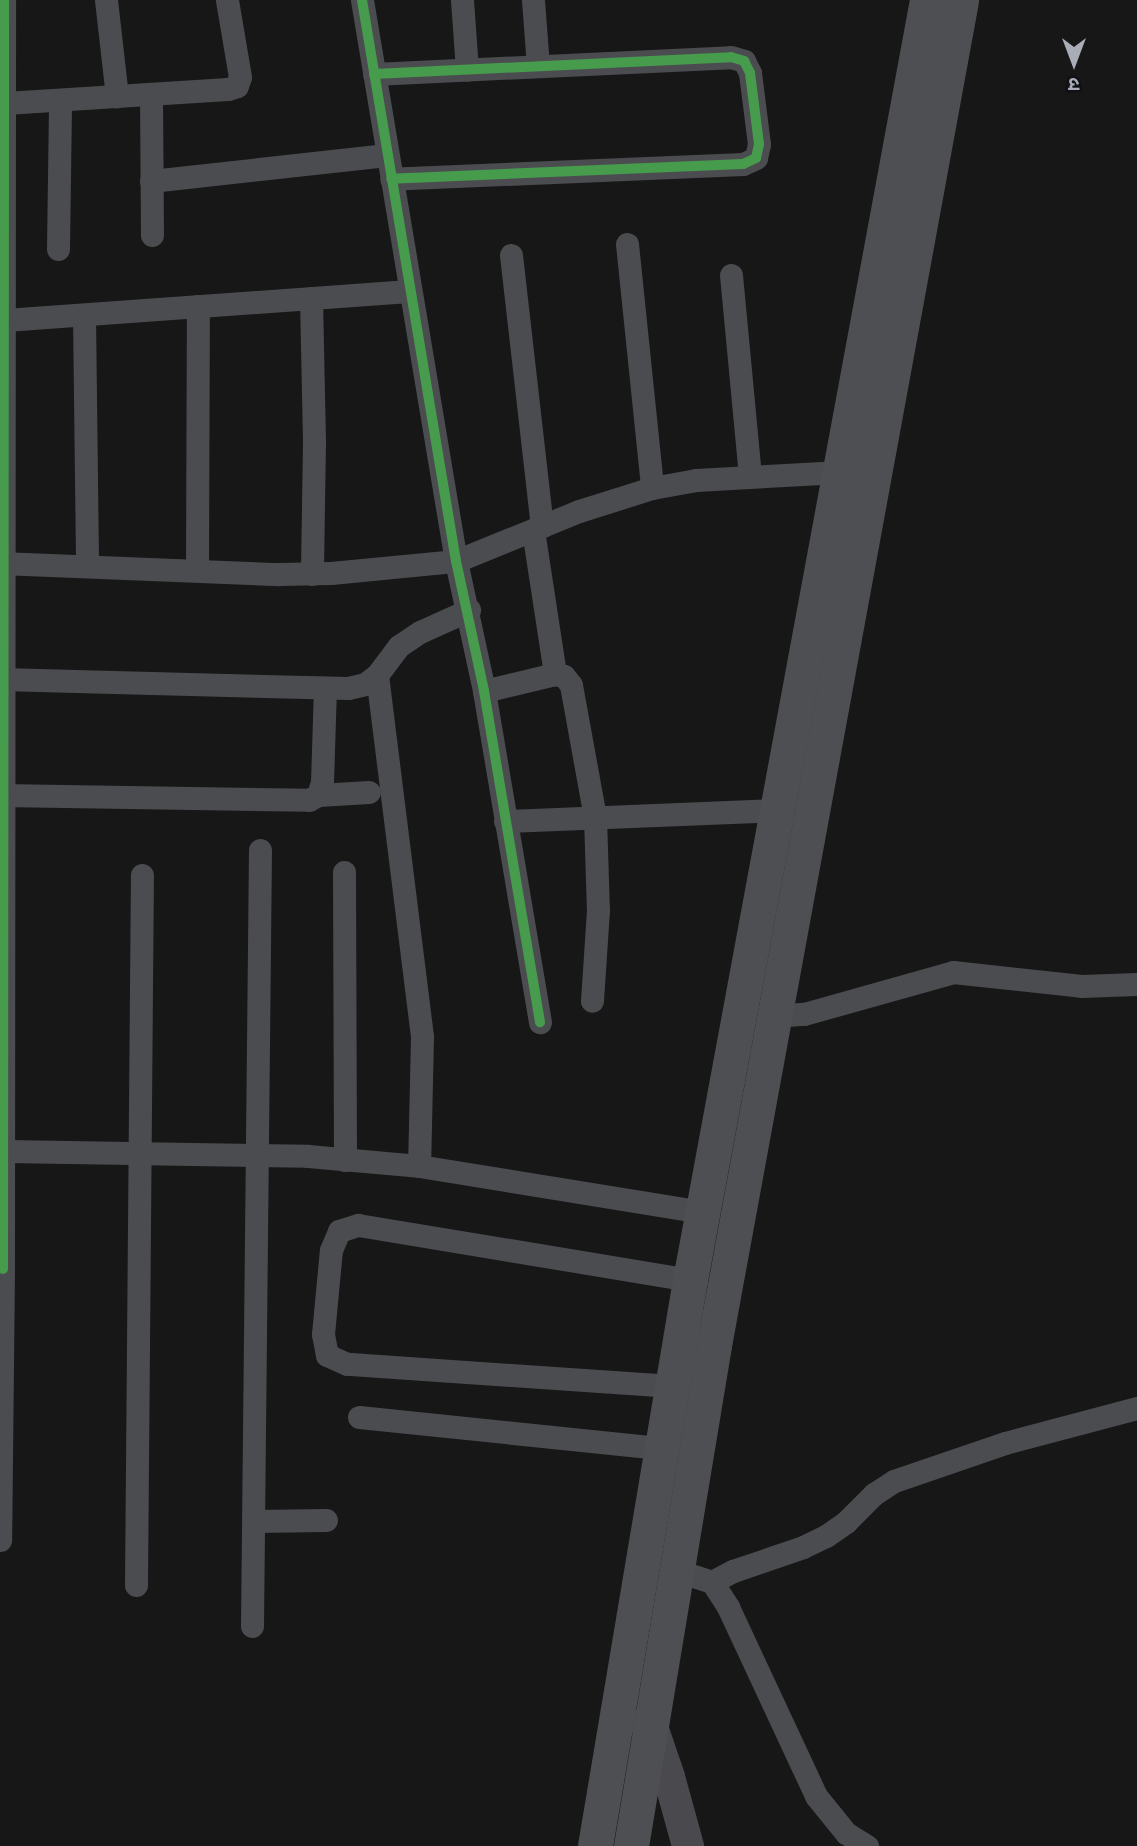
<!DOCTYPE html>
<html>
<head>
<meta charset="utf-8">
<style>
  body { margin:0 }
  #map { position:relative; width:1137px; height:1846px; overflow:hidden; background:#171717; font-family:"DM Sans","Noto Sans Devanagari",sans-serif }
  div>[style] { position:absolute }
  .street>* { height:23px; margin:-11.5px; padding:0 11.5px; transform-origin:11.5px; border-radius:11.5px; background:#4b4c50 }
  .secondary>* { height:32px; margin:-16px; padding:0 16px; transform-origin:16px; border-radius:16px; background:#4a4a4e }
  .primary>* { height:35px; margin:-17.5px; padding:0 17.5px; transform-origin:17.5px; border-radius:17.5px; background:#4d4f52 }
  .cycleway>* { height:10px; margin:-5px; padding:0 5px; transform-origin:5px; border-radius:5px; background:#469c4c }
  span { translate:-50% -50%; white-space:nowrap; text-align:center; line-height:1.15; -webkit-text-stroke:6px #111113; paint-order:stroke }
  .north { position:absolute; left:1039px; top:28px; width:70px; height:70px; -webkit-text-stroke:5px #111113; paint-order:stroke; rotate:180deg; font-size:19px; font-weight:700; line-height:28px; text-align:center; color:#a8adb8 }
  .north::after { content:''; display:block; margin:auto; width:24px; height:32px; background:#a8adb8; clip-path:polygon(50% 0,100% 100%,50% 72%,0 100%) }
</style>
</head>
<body>
<div id="map">
  <div class="street">
    <i style="left:106px;top:0;width:97px;rotate:83.5deg"></i>
    <i style="left:362px;top:0;width:569px;rotate:80.49deg"></i>
    <i style="left:456px;top:561px;width:133px;rotate:77.8deg"></i>
    <i style="left:484px;top:691px;width:336px;rotate:80.4deg"></i>
    <i style="left:462px;top:0;width:70px;rotate:85.9deg"></i>
    <i style="left:533px;top:0;width:66px;rotate:85.7deg"></i>
    <i style="left:374px;top:74px;width:357px;rotate:-2.7deg"></i>
    <i style="left:731px;top:57px;width:14px;rotate:17deg"></i>
    <i style="left:744px;top:61px;width:13px;rotate:63deg"></i>
    <i style="left:750px;top:73px;width:72px;rotate:82.8deg"></i>
    <i style="left:759px;top:144px;width:14px;rotate:102deg"></i>
    <i style="left:756px;top:158px;width:14px;rotate:155deg"></i>
    <i style="left:743px;top:164px;width:352px;rotate:177.6deg"></i>
    <i style="left:151px;top:94px;width:141px;rotate:89.6deg"></i>
    <i style="left:5px;top:103px;width:223px;rotate:-3.6deg"></i>
    <i style="left:228px;top:89px;width:9px;rotate:-18deg"></i>
    <i style="left:237px;top:86px;width:9px;rotate:-72deg"></i>
    <i style="left:240px;top:77px;width:78px;rotate:-99.6deg"></i>
    <i style="left:151px;top:181px;width:237px;rotate:-6.3deg"></i>
    <i style="left:627px;top:244px;width:245px;rotate:84.1deg"></i>
    <i style="left:58px;top:249px;width:149px;rotate:-89.2deg"></i>
    <i style="left:511px;top:255px;width:273px;rotate:83.5deg"></i>
    <i style="left:731px;top:275px;width:202px;rotate:84.6deg"></i>
    <i style="left:311px;top:298px;width:144px;rotate:88.8deg"></i>
    <i style="left:314px;top:442px;width:132px;rotate:90.9deg"></i>
    <i style="left:84px;top:315px;width:251px;rotate:89.3deg"></i>
    <i style="left:5px;top:320px;width:405px;rotate:-4.1deg"></i>
    <i style="left:533px;top:530px;width:146px;rotate:81.3deg"></i>
    <i style="left:0;top:563px;width:279px;rotate:2.3deg"></i>
    <i style="left:279px;top:574px;width:52px;rotate:-1.1deg"></i>
    <i style="left:331px;top:573px;width:126px;rotate:-5.5deg"></i>
    <i style="left:456px;top:561px;width:133px;rotate:-22.1deg"></i>
    <i style="left:579px;top:511px;width:77px;rotate:-17.5deg"></i>
    <i style="left:652px;top:488px;width:45px;rotate:-10.3deg"></i>
    <i style="left:696px;top:480px;width:144px;rotate:-3.2deg"></i>
    <i style="left:197px;top:570px;width:264px;rotate:-89.8deg"></i>
    <i style="left:377px;top:675px;width:365px;rotate:82.9deg"></i>
    <i style="left:422px;top:1037px;width:129px;rotate:91.3deg"></i>
    <i style="left:0;top:679px;width:348px;rotate:1.5deg"></i>
    <i style="left:348px;top:688px;width:17px;rotate:-13deg"></i>
    <i style="left:365px;top:684px;width:15px;rotate:-37deg"></i>
    <i style="left:377px;top:675px;width:36px;rotate:-53deg"></i>
    <i style="left:399px;top:646px;width:25px;rotate:-34deg"></i>
    <i style="left:420px;top:632px;width:54px;rotate:-24.2deg"></i>
    <i style="left:484px;top:691px;width:73px;rotate:-13.5deg"></i>
    <i style="left:555px;top:674px;width:9px;rotate:13deg"></i>
    <i style="left:564px;top:676px;width:11px;rotate:52deg"></i>
    <i style="left:571px;top:685px;width:134px;rotate:79.7deg"></i>
    <i style="left:595px;top:817px;width:93px;rotate:88.2deg"></i>
    <i style="left:598px;top:910px;width:91px;rotate:93.8deg"></i>
    <i style="left:0;top:795px;width:309px;rotate:0.9deg"></i>
    <i style="left:309px;top:800px;width:10px;rotate:-29deg"></i>
    <i style="left:318px;top:795px;width:14px;rotate:-73deg"></i>
    <i style="left:322px;top:782px;width:94px;rotate:-88.2deg"></i>
    <i style="left:318px;top:795px;width:51px;rotate:-3.4deg"></i>
    <i style="left:505px;top:821px;width:272px;rotate:-2.3deg"></i>
    <i style="left:344px;top:872px;width:288px;rotate:89.8deg"></i>
    <i style="left:773px;top:1016px;width:31px;rotate:-4deg"></i>
    <i style="left:804px;top:1014px;width:155px;rotate:-15.7deg"></i>
    <i style="left:953px;top:972px;width:129px;rotate:6.2deg"></i>
    <i style="left:1081px;top:986px;width:56px;rotate:-2deg"></i>
    <i style="left:5px;top:1151px;width:303px;rotate:0.9deg"></i>
    <i style="left:308px;top:1156px;width:111px;rotate:5.1deg"></i>
    <i style="left:419px;top:1166px;width:288px;rotate:9.2deg"></i>
    <i style="left:0;top:1269px;width:3px"></i>
    <i style="left:3px;top:1269px;width:271px;rotate:90.6deg"></i>
    <i style="left:3px;top:1269px;width:1269px;rotate:-89.95deg"></i>
    <i style="left:672px;top:1386px;width:326px;rotate:-176.1deg"></i>
    <i style="left:347px;top:1364px;width:22px;rotate:-156deg"></i>
    <i style="left:327px;top:1355px;width:21px;rotate:-101deg"></i>
    <i style="left:323px;top:1334px;width:84px;rotate:-84.6deg"></i>
    <i style="left:331px;top:1250px;width:21px;rotate:-67deg"></i>
    <i style="left:339px;top:1231px;width:20px;rotate:-18deg"></i>
    <i style="left:358px;top:1225px;width:337px;rotate:9.4deg"></i>
    <i style="left:359px;top:1417px;width:304px;rotate:5.9deg"></i>
    <i style="left:254px;top:1521px;width:72px;rotate:-0.8deg"></i>
    <i style="left:675px;top:1570px;width:39px;rotate:18deg"></i>
    <i style="left:712px;top:1582px;width:30px;rotate:57deg"></i>
    <i style="left:728px;top:1607px;width:208px;rotate:65deg"></i>
    <i style="left:816px;top:1796px;width:48px;rotate:51deg"></i>
    <i style="left:846px;top:1833px;width:25px;rotate:32deg"></i>
    <i style="left:712px;top:1582px;width:24px;rotate:-28deg"></i>
    <i style="left:733px;top:1571px;width:74px;rotate:-18.9deg"></i>
    <i style="left:803px;top:1547px;width:25px;rotate:-26deg"></i>
    <i style="left:826px;top:1536px;width:24px;rotate:-35deg"></i>
    <i style="left:846px;top:1522px;width:40px;rotate:-45deg"></i>
    <i style="left:874px;top:1494px;width:24px;rotate:-33deg"></i>
    <i style="left:894px;top:1481px;width:117px;rotate:-18.9deg"></i>
    <i style="left:1005px;top:1443px;width:137px;rotate:-14.9deg"></i>
    <i style="left:136px;top:1585px;width:710px;rotate:-89.52deg"></i>
    <i style="left:252px;top:1626px;width:776px;rotate:-89.41deg"></i>
  </div>
  <div class="secondary">
    <i style="left:645px;top:1723px;width:6px;rotate:9deg"></i>
    <i style="left:651px;top:1724px;width:56px;rotate:71.2deg"></i>
    <i style="left:669px;top:1777px;width:72px;rotate:74.6deg"></i>
  </div>
  <div class="primary">
    <i style="left:595px;top:1846px;width:574px;rotate:-80.47deg"></i>
    <i style="left:690px;top:1280px;width:1302px;rotate:-79.51deg"></i>
    <i style="left:631px;top:1846px;width:508px;rotate:-80.59deg"></i>
    <i style="left:714px;top:1345px;width:1367px;rotate:-79.59deg"></i>
  </div>
  <div class="cycleway">
    <i style="left:362px;top:0;width:569px;rotate:80.49deg"></i>
    <i style="left:456px;top:561px;width:133px;rotate:77.8deg"></i>
    <i style="left:484px;top:691px;width:336px;rotate:80.4deg"></i>
    <i style="left:374px;top:74px;width:357px;rotate:-2.7deg"></i>
    <i style="left:731px;top:57px;width:14px;rotate:17deg"></i>
    <i style="left:744px;top:61px;width:13px;rotate:63deg"></i>
    <i style="left:750px;top:73px;width:72px;rotate:82.8deg"></i>
    <i style="left:759px;top:144px;width:14px;rotate:102deg"></i>
    <i style="left:756px;top:158px;width:14px;rotate:155deg"></i>
    <i style="left:743px;top:164px;width:352px;rotate:177.6deg"></i>
    <i style="left:3px;top:1269px;width:1269px;rotate:-89.95deg"></i>
  </div>
  <div class="north">उ</div>
</div>
</body>
</html>
